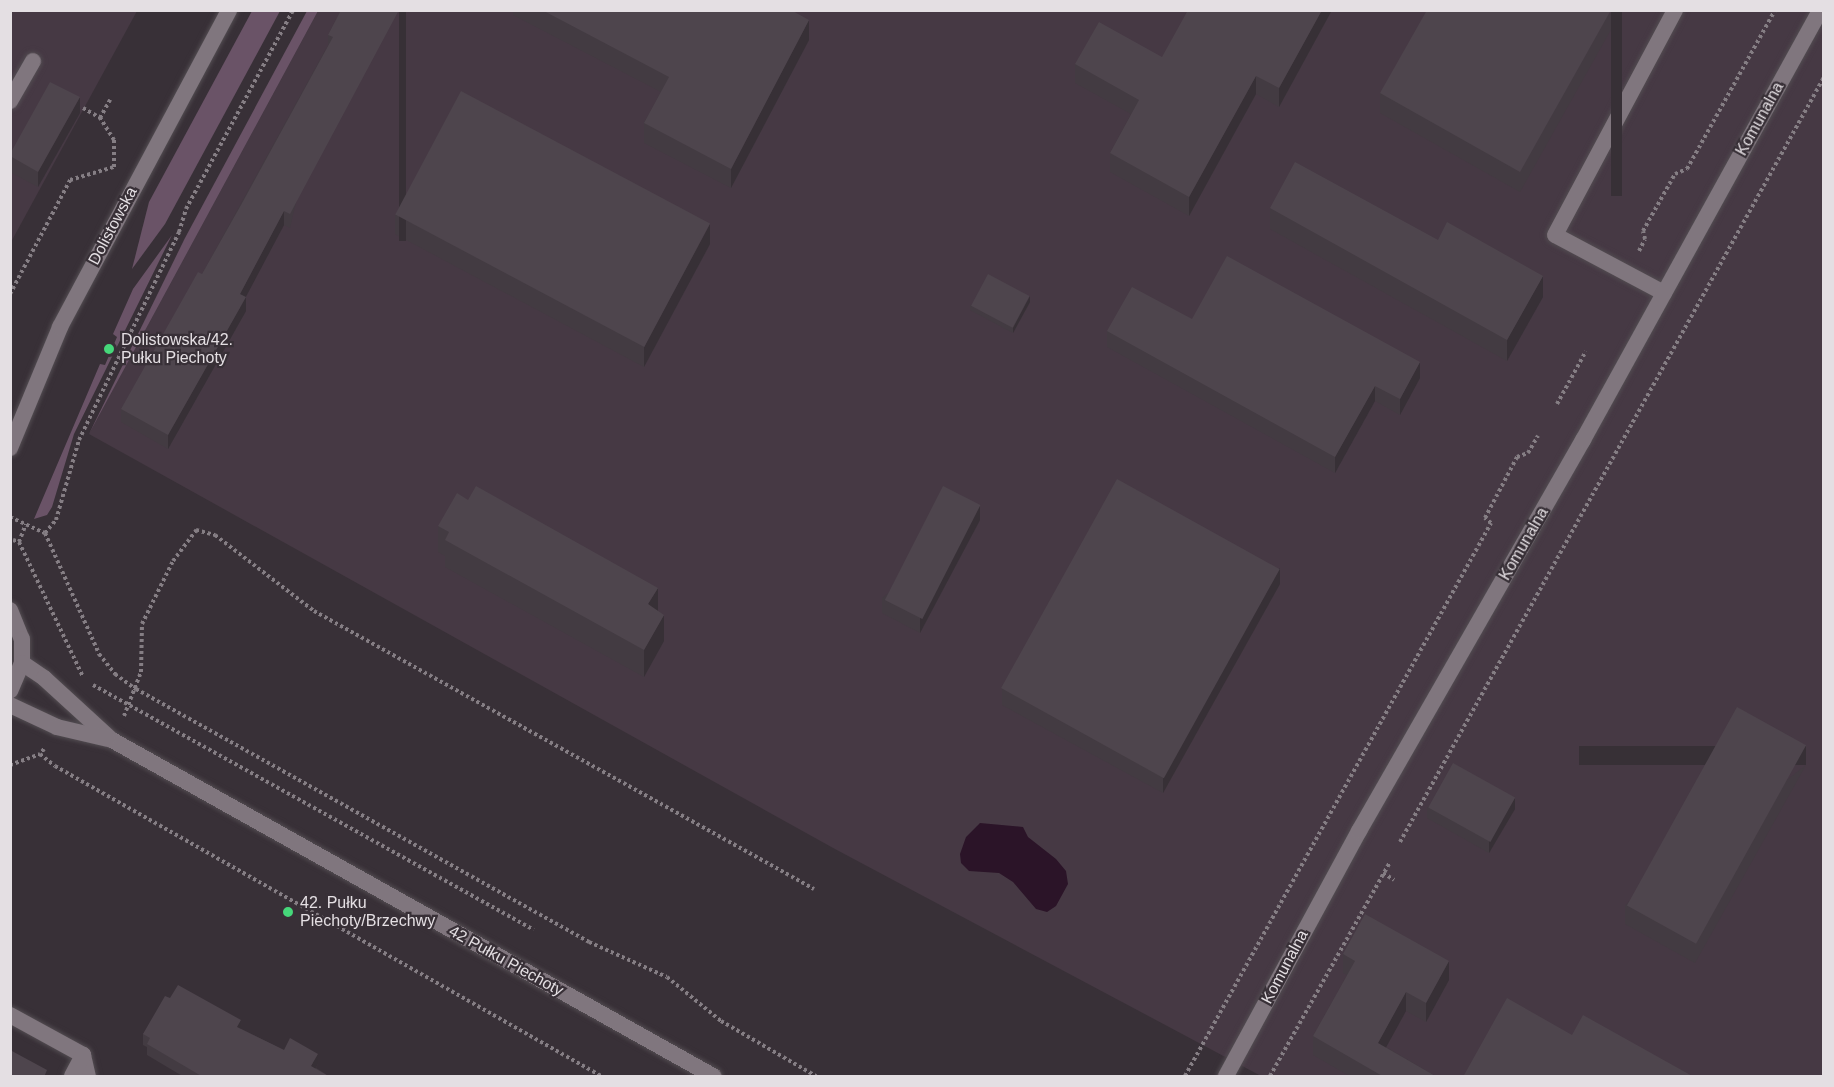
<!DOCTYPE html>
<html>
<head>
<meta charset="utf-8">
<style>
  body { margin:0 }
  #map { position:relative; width:1834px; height:1087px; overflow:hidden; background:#383037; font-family:Arial,sans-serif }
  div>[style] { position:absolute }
  .built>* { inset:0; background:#463944 }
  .green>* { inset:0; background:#6a5367 }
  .water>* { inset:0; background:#2b1428 }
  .path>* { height:4px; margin-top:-2px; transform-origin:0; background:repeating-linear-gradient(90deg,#857e84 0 3px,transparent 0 6px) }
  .roads { filter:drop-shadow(0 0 2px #524c51) drop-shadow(0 0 2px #524c51) }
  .service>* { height:16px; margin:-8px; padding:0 8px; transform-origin:8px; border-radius:8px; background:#80767e }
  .minor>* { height:16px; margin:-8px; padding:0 8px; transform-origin:8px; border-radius:8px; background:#80767e }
  .tertiary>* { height:16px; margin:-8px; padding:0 8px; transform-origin:8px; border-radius:8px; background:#80767e }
  .wall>* { inset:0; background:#433b42 }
  .shaded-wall>* { inset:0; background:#373036; transform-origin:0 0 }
  .building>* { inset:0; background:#4e454d; transform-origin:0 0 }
  .dots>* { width:16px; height:16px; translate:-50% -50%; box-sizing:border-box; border:3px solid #383037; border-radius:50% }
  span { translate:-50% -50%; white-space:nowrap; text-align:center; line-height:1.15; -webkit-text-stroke:4.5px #383037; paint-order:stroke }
  .street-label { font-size:16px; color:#e4dfe3 }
  .poi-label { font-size:16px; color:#e4dfe3 }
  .left { translate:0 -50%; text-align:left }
  .frame { position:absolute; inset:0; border:12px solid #e4dfe3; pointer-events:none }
</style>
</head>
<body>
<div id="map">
  <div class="built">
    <i style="clip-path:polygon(11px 11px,137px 11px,11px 242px)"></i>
    <i style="clip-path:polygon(318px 11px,1823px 11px,1823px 1076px,1261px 1076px,835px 849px,89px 434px)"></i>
  </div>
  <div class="green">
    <i style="clip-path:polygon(252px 11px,280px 11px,165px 224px,132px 269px,149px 202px)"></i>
    <i style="clip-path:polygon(307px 11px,318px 11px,89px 434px,185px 238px)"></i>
    <i style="clip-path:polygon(172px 235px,74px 434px,52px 507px,47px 515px,34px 519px,100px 364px,105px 365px,117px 337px,113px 334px,133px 289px)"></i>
  </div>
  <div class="water">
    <i style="clip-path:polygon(980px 823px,1023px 827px,1028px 837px,1056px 859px,1066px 871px,1068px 884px,1056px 906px,1047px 912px,1036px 909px,1013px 882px,999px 873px,969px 871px,961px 863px,960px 854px,966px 837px)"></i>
  </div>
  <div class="path">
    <i style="left:83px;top:108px;width:20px;rotate:30deg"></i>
    <i style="left:1639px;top:251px;width:13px;rotate:-63deg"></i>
    <i style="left:1645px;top:239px;width:8px;rotate:-104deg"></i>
    <i style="left:1643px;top:231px;width:65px;rotate:-60.7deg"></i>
    <i style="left:1675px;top:174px;width:13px;rotate:-23deg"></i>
    <i style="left:1687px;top:169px;width:182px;rotate:-61deg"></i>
    <i style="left:10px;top:294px;width:129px;rotate:-62.2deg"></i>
    <i style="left:70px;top:180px;width:46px;rotate:-16.5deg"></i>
    <i style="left:114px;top:167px;width:27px;rotate:-90deg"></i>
    <i style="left:114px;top:140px;width:26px;rotate:-122deg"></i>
    <i style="left:100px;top:118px;width:21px;rotate:-61deg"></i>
    <i style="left:1557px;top:404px;width:60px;rotate:-61.3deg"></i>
    <i style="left:10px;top:517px;width:38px;rotate:25deg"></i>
    <i style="left:45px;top:533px;width:133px;rotate:65.9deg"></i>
    <i style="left:99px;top:654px;width:26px;rotate:51deg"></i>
    <i style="left:115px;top:674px;width:26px;rotate:36deg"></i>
    <i style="left:136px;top:689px;width:519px;rotate:29.18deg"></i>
    <i style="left:589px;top:942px;width:85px;rotate:24.2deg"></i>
    <i style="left:667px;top:977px;width:70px;rotate:39.2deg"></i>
    <i style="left:721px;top:1021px;width:110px;rotate:30.1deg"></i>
    <i style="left:45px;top:533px;width:17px;rotate:-50deg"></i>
    <i style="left:56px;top:520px;width:83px;rotate:-74deg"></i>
    <i style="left:79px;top:440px;width:231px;rotate:-64.3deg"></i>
    <i style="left:179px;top:232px;width:24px;rotate:-73deg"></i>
    <i style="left:186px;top:209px;width:226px;rotate:-61.7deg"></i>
    <i style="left:13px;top:540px;width:6px;rotate:18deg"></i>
    <i style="left:19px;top:542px;width:149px;rotate:64.6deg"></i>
    <i style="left:19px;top:542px;width:19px;rotate:-69deg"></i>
    <i style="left:93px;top:685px;width:504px;rotate:29.05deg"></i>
    <i style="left:124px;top:716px;width:47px;rotate:-68.9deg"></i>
    <i style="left:141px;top:672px;width:48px;rotate:-88.8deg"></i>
    <i style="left:142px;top:624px;width:70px;rotate:-63.8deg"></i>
    <i style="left:173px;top:561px;width:39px;rotate:-53deg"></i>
    <i style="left:196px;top:530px;width:20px;rotate:15deg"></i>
    <i style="left:215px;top:535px;width:125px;rotate:37.5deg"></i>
    <i style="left:314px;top:611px;width:572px;rotate:29.07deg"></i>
    <i style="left:44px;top:749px;width:6px;rotate:129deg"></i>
    <i style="left:40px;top:754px;width:19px;rotate:39deg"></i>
    <i style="left:55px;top:766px;width:628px;rotate:29.59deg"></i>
    <i style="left:10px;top:765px;width:32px;rotate:-20deg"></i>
    <i style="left:1400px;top:842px;width:875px;rotate:-61deg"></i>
    <i style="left:1383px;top:873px;width:13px;rotate:32deg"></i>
    <i style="left:1185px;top:1076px;width:632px;rotate:-61.04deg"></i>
    <i style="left:1491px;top:523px;width:8px;rotate:-140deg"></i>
    <i style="left:1485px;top:518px;width:69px;rotate:-62.3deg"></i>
    <i style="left:1517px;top:457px;width:12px;rotate:-20deg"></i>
    <i style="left:1528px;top:453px;width:20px;rotate:-60deg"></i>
    <i style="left:1270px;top:1076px;width:245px;rotate:-60.7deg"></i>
  </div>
  <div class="roads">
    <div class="service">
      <i style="left:10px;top:101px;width:46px;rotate:-60.1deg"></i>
      <i style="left:1664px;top:293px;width:123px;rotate:-152deg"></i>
      <i style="left:1555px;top:235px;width:255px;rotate:-61.9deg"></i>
      <i style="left:10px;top:1015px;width:83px;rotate:28.7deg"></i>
      <i style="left:83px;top:1055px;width:22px;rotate:77deg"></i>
      <i style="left:72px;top:1076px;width:24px;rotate:-62deg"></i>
    </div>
    <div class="minor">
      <i style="left:10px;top:448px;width:131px;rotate:-67.5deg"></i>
      <i style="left:60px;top:327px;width:359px;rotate:-61.9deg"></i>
      <i style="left:1226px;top:1076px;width:279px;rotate:-61.5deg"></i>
      <i style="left:1359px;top:831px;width:451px;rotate:-60.2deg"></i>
      <i style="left:1583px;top:440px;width:491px;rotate:-61.1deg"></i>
    </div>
    <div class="tertiary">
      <i style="left:10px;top:610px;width:31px;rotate:68deg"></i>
      <i style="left:22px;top:639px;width:24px;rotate:90deg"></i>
      <i style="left:22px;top:663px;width:30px;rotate:113deg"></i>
      <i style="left:22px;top:663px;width:27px;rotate:34deg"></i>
      <i style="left:44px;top:678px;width:92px;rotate:42.4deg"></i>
      <i style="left:112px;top:740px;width:689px;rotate:29.21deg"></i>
      <i style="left:10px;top:705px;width:52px;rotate:25.1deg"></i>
      <i style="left:57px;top:727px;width:52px;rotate:13.2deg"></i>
    </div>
  </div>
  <div class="wall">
    <i style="clip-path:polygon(341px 10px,290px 228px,284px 225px,245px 297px,246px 311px,168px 449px,121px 422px,121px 409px,202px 274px,328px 45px,328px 35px)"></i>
    <i style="clip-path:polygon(513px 10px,791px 10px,809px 40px,731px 188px,644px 143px,644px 123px,661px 92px,513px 15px)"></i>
    <i style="clip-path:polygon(1332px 10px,1279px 107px,1256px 94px,1189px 216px,1110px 172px,1110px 153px,1131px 114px,1075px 83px,1075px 64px,1162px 57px)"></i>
    <i style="clip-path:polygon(1622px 10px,1520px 192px,1380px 113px,1380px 93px)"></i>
    <i style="clip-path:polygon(80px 113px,38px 187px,10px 172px,10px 154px)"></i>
    <i style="clip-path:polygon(1270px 208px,1543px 297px,1507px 361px,1270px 229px)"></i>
    <i style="clip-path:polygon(395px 215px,710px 244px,644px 367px,395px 234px)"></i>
    <i style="clip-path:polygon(1030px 302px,1013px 333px,970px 310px,970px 305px)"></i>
    <i style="clip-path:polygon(1192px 319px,1420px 378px,1400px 415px,1375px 401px,1335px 473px,1107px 347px,1107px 331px)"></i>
    <i style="clip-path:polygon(980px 520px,920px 633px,882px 613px,882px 598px)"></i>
    <i style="clip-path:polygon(438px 526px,658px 610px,664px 641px,644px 677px,445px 567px,445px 556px,438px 552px)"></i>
    <i style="clip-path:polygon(1280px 584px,1163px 793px,1002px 705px,1002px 689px)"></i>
    <i style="clip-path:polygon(1806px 765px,1695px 963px,1625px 924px,1625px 905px)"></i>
    <i style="clip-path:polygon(1427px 807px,1515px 809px,1489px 853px,1427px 818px)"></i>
    <i style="clip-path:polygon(1343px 954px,1449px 980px,1426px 1022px,1406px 1011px,1386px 1047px,1437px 1077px,1351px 1077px,1313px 1055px,1313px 1036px,1347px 975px,1343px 973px)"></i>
    <i style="clip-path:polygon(170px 998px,241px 1029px,284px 1050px,318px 1064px,316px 1068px,330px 1077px,184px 1077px,147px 1055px,147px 1047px,143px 1045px,143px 1034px)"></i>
  </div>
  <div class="shaded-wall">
    <i style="left:399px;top:10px;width:7px;height:231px"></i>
    <i style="clip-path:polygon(1322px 10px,1332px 10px,1279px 107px,1279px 88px)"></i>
    <i style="left:1611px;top:10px;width:11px;height:186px"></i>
    <i style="clip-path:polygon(809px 20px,809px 40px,731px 188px,731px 169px)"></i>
    <i style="clip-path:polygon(1256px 76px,1256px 94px,1189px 216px,1189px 197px)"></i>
    <i style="clip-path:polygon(80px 97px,80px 113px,38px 187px,38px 172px)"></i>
    <i style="clip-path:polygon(284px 211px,284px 225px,240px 308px,240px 294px)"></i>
    <i style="clip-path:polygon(710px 224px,710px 244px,644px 367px,644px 347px)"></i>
    <i style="clip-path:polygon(1543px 276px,1543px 297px,1507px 361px,1507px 340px)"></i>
    <i style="clip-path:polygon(1030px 296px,1030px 302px,1013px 333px,1013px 328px)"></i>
    <i style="clip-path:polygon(246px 297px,246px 311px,168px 449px,168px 435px)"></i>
    <i style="clip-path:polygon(1420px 362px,1420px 378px,1400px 415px,1400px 399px)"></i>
    <i style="clip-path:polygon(1375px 386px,1375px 401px,1335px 473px,1335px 457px)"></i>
    <i style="clip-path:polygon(980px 505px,980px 520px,920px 633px,920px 618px)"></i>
    <i style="clip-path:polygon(1280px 568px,1280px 584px,1163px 793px,1163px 778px)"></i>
    <i style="clip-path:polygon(658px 588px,658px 614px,648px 604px)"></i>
    <i style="clip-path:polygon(664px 615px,664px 641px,644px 677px,644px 650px)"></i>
    <i style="left:1806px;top:746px;width:19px;height:227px;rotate:90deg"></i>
    <i style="clip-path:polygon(1515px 798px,1515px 809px,1489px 853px,1489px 842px)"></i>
    <i style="clip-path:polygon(1449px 961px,1449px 980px,1426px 1022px,1426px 1003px)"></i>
    <i style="clip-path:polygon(1406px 992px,1406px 1011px,1378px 1062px,1378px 1043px)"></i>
    <i style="clip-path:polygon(241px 1020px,241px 1031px,237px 1027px)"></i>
    <i style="clip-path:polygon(318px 1054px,318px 1064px,311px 1076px,311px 1066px)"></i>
  </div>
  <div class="building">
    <i style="clip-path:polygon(341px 10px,399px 10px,290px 214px,284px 211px,240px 294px,246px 297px,168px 435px,121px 409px,198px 272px,202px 274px,241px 205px,333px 37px,328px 35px)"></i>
    <i style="clip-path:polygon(542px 10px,791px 10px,809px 20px,731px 169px,644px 123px,669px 77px)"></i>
    <i style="clip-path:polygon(1188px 10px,1322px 10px,1279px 88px,1256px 76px,1189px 197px,1110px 153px,1139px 100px,1075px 64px,1099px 22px,1162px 57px)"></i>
    <i style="clip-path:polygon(1427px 10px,1611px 10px,1520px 172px,1380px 93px)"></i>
    <i style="clip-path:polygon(50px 82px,80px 97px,38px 172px,10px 156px,10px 154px)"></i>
    <i style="left:461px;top:91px;width:282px;height:140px;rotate:28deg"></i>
    <i style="clip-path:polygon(1295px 162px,1438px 240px,1447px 222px,1543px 276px,1507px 340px,1270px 208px)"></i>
    <i style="clip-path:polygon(1227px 256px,1420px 362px,1400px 399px,1375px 386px,1335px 457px,1107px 331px,1132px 287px,1192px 319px)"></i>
    <i style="left:988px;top:274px;width:47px;height:36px;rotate:28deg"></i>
    <i style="left:1117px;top:479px;width:186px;height:239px;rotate:29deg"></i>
    <i style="clip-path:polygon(476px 486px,658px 588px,648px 604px,664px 615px,644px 650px,445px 540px,449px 532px,438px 526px,457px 493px,468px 500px)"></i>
    <i style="left:943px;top:486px;width:42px;height:128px;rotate:27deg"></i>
    <i style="left:1737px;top:707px;width:79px;height:227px;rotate:29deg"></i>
    <i style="left:1453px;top:763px;width:71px;height:51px;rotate:29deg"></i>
    <i style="clip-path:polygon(1365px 914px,1449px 961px,1426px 1003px,1406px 992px,1378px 1043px,1437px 1077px,1384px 1077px,1313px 1036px,1355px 961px,1343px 954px)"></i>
    <i style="clip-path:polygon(178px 985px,241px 1020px,237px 1027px,284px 1050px,290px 1038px,318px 1054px,311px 1066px,330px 1077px,203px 1077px,147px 1044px,150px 1038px,143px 1034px,165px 996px,170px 998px)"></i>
    <i style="clip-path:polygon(1507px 998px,1572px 1035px,1583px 1015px,1694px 1077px,1463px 1077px)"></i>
    <i style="clip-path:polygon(10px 1050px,47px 1070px,44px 1077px,10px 1077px)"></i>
  </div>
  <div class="dots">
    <i style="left:109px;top:349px;background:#46d77a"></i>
    <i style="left:288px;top:912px;background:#46d77a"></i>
  </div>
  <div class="street-label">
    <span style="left:1760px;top:119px;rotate:-61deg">Komunalna</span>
    <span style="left:113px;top:226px;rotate:-62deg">Dolistowska</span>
    <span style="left:1524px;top:544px;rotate:-60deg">Komunalna</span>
    <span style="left:506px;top:961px;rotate:29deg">42 Pułku Piechoty</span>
    <span style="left:1285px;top:967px;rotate:-62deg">Komunalna</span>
  </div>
  <div class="poi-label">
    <span class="left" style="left:121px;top:349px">Dolistowska/42.<br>Pułku Piechoty</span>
    <span class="left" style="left:300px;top:912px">42. Pułku<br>Piechoty/Brzechwy</span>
  </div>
  <div class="frame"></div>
</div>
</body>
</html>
